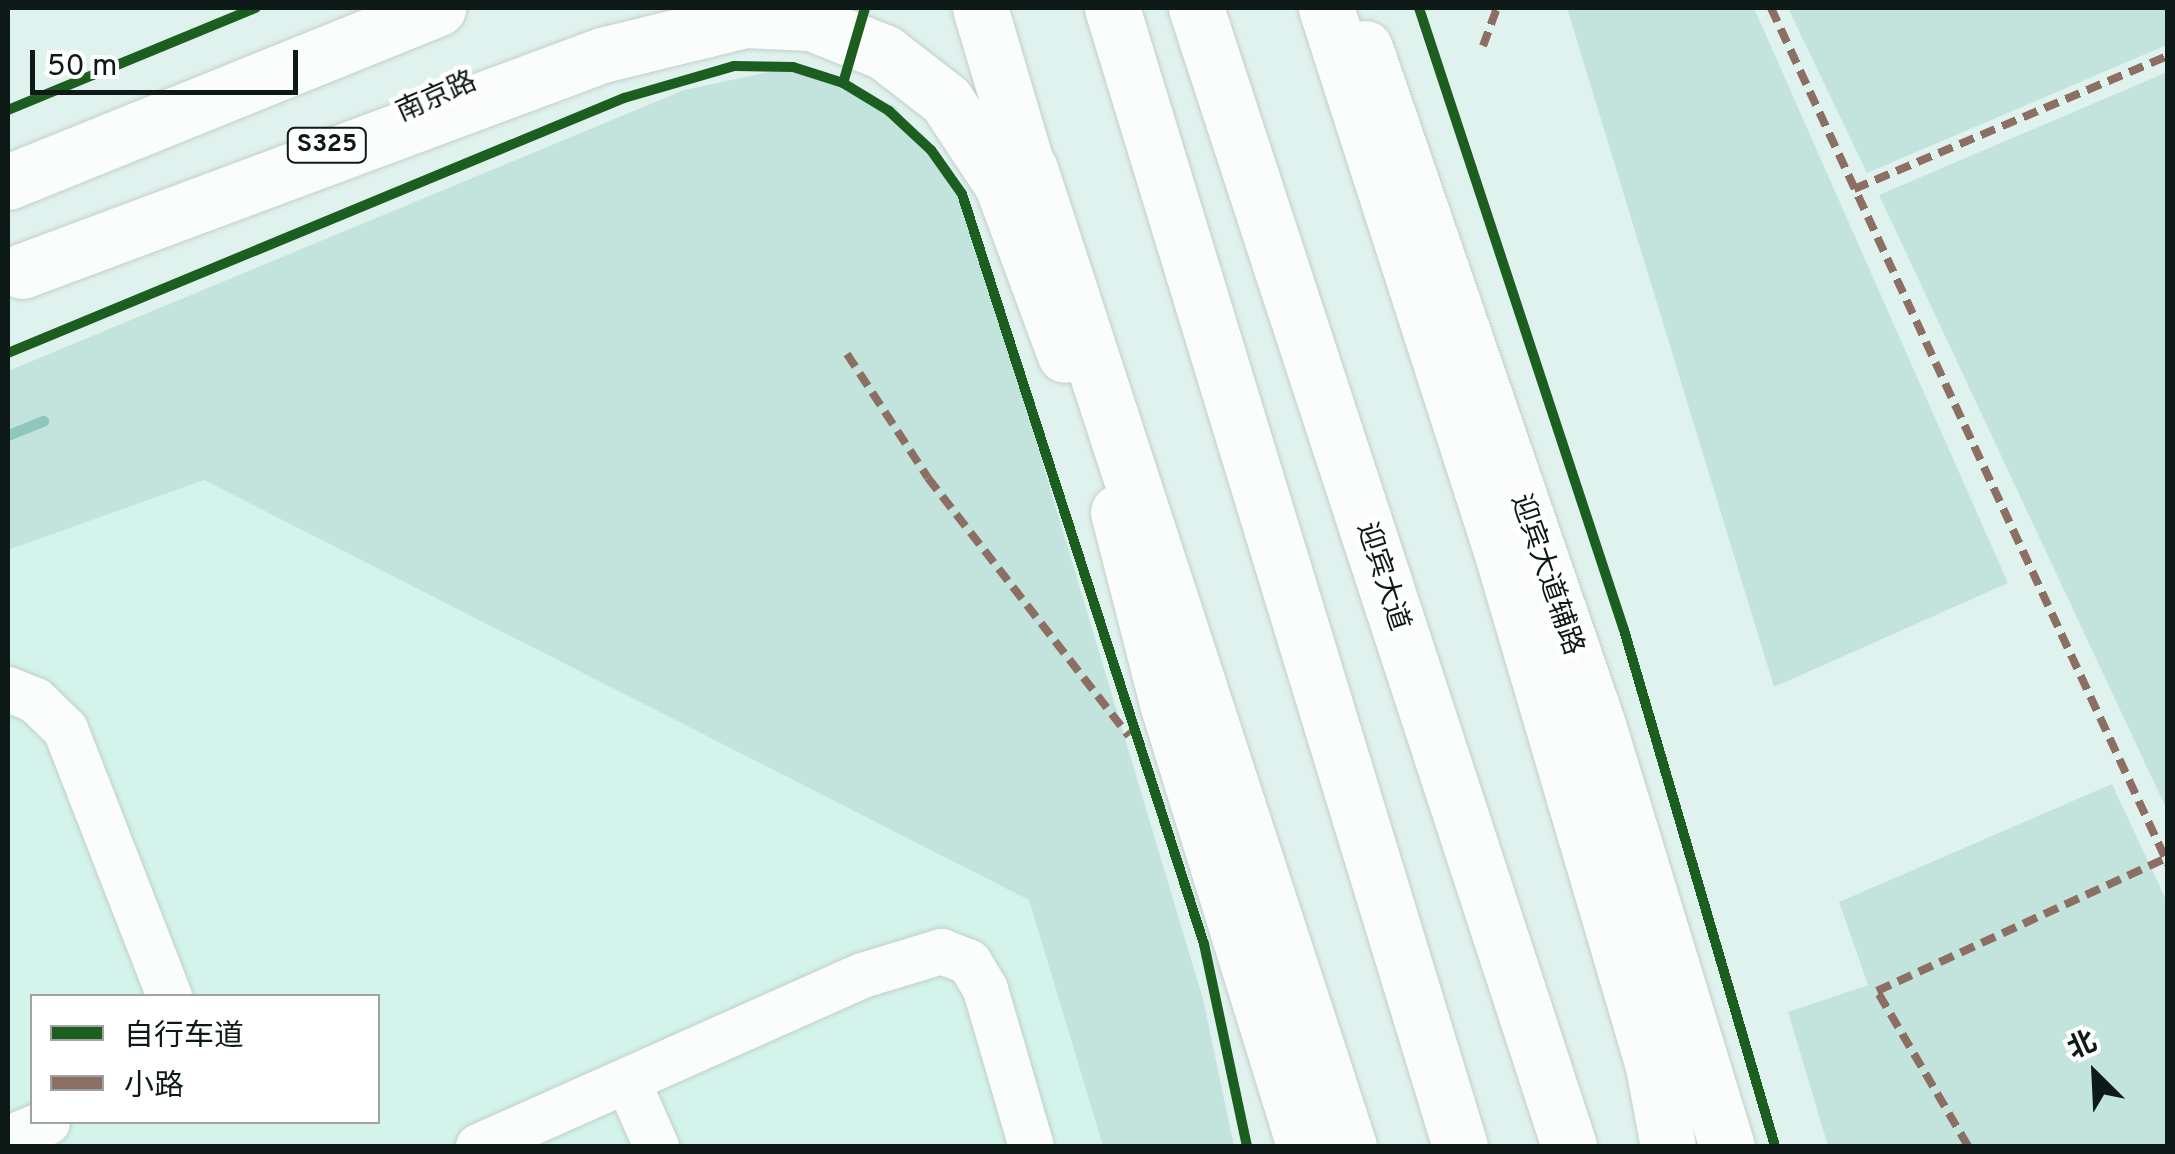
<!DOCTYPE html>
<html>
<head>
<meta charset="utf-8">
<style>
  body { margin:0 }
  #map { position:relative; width:2175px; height:1154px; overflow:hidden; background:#e0f2ee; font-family:Overpass,"Noto Sans SC",sans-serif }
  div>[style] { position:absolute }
  .built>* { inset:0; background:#d3f3eb }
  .green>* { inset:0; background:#c3e4dd }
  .stream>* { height:11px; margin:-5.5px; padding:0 5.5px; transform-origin:5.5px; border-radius:5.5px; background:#8fc7bc }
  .roads { filter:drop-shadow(0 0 2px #c1cfcb) drop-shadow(0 0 2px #c1cfcb) }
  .minor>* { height:45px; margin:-22.5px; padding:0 22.5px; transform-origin:22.5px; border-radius:22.5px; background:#fafdfc }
  .major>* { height:55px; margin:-27.5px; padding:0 27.5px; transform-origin:27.5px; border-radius:27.5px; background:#fafdfc }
  .highway>* { height:55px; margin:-27.5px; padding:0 27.5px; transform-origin:27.5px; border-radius:27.5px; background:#fafdfc }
  .quiet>* { height:8px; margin-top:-4px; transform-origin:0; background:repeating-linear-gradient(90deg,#8d6e63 0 15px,transparent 0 23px) }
  .cycleway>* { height:10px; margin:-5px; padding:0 5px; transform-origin:5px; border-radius:5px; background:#1b5e20 }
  span { translate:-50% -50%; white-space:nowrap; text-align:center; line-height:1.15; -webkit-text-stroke:9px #fff; paint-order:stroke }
  .shield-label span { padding:2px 8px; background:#fff; border:2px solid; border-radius:8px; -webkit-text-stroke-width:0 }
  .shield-label { font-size:25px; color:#0e1a17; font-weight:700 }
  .street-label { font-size:28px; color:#0e1a17 }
  .frame { position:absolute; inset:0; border:10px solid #0e1a17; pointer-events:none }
  .legend { position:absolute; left:30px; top:994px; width:350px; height:130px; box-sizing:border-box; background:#fff; border:2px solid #9fa3a2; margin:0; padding:12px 18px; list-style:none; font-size:30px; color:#0e1a17 }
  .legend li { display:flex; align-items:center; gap:20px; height:50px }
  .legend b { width:50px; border:2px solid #9fa3a2 }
  .north { position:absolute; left:2045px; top:1024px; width:100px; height:100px; -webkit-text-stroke:8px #fff; paint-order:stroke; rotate:336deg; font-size:28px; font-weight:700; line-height:40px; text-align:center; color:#0e1a17 }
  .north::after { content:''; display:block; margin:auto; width:35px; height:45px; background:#0e1a17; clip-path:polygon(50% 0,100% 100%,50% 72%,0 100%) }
  .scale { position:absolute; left:30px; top:50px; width:268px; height:45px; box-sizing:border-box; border:5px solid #0e1a17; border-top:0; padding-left:12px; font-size:30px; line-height:35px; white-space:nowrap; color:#0e1a17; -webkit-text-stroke:8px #fff; paint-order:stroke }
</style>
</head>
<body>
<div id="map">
  <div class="built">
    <i style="clip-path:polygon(evenodd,204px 479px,1030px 900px,1103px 1146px,8px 1146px,8px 550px,204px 479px,32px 996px,378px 996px,378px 1122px,32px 1122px,32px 996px)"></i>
  </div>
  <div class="green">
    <i style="clip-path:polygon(1567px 8px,1754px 8px,2008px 583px,1774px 687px)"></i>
    <i style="clip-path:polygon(1788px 8px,2167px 8px,2167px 45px,1867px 173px)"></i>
    <i style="clip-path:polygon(793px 67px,895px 106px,962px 194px,1203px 999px,1234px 1146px,1103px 1146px,1029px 900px,204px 480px,8px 550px,8px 371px,684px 90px)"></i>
    <i style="clip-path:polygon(2167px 72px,2167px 810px,1879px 195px)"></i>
    <i style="clip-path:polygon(2112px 784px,2167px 902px,2167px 1146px,1828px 1146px,1788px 1012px,1868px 985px,1839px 902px)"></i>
  </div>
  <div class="stream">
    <i style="left:8px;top:435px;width:38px;rotate:-22deg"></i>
  </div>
  <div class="roads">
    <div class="minor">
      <i style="left:8px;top:689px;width:29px;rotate:22deg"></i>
      <i style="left:35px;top:700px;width:42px;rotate:44deg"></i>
      <i style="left:65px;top:729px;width:287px;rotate:68.7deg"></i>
      <i style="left:627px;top:1080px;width:72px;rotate:66.3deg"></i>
      <i style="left:8px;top:1138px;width:42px;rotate:-22.3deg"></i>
      <i style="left:478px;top:1146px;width:420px;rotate:-24deg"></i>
      <i style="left:862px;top:975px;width:83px;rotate:-16.9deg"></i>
      <i style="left:941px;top:951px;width:30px;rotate:21deg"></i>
      <i style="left:969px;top:962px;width:31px;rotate:59deg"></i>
      <i style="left:985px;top:989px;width:164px;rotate:73.7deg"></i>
    </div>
    <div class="major">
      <i style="left:980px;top:8px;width:217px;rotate:73.4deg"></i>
      <i style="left:1365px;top:48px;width:716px;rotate:71.01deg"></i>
      <i style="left:1598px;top:725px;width:440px;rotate:73deg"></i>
      <i style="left:8px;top:182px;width:464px;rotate:-22deg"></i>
      <i style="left:22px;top:271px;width:619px;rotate:-20.43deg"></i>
      <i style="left:602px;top:55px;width:147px;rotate:-13.8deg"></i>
      <i style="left:745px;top:20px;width:66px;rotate:2.6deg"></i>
      <i style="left:811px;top:23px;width:79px;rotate:21.7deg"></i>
      <i style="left:884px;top:52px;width:78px;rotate:37.7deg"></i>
      <i style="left:946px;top:100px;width:102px;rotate:56.6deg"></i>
      <i style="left:1002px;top:185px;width:181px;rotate:69.7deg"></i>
      <i style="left:1118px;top:512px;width:197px;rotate:75.6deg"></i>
      <i style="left:1167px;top:703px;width:464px;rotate:72.8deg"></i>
    </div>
    <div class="highway">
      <i style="left:1112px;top:8px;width:1190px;rotate:73deg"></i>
      <i style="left:1196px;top:8px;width:1198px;rotate:71.85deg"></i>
      <i style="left:1326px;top:8px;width:574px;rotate:72.13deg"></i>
      <i style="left:1502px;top:554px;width:534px;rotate:73.57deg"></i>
      <i style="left:1653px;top:1066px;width:81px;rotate:79.4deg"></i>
      <i style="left:1030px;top:169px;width:1028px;rotate:71.92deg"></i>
    </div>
  </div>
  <div class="quiet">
    <i style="left:1771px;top:8px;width:944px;rotate:65.12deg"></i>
    <i style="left:1483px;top:46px;width:40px;rotate:-69.8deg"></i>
    <i style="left:1854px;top:189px;width:341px;rotate:-23deg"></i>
    <i style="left:847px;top:354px;width:148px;rotate:56.8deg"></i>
    <i style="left:928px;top:478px;width:327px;rotate:52.1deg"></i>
    <i style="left:1968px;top:1146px;width:180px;rotate:-120.4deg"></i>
    <i style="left:1877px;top:991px;width:320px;rotate:-24.7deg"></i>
  </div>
  <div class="cycleway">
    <i style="left:865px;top:8px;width:78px;rotate:106.3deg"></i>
    <i style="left:843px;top:83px;width:54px;rotate:31.3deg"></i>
    <i style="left:889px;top:111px;width:57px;rotate:42.9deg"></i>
    <i style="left:931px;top:150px;width:54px;rotate:54.8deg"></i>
    <i style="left:962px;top:194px;width:788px;rotate:72.12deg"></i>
    <i style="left:1204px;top:944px;width:207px;rotate:78deg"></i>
    <i style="left:1419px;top:8px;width:655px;rotate:71.76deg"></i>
    <i style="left:1624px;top:630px;width:538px;rotate:73.69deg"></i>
    <i style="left:8px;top:110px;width:268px;rotate:-22.4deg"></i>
    <i style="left:8px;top:353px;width:667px;rotate:-22.49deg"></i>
    <i style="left:624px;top:98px;width:115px;rotate:-16.2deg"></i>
    <i style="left:734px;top:66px;width:59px;rotate:1deg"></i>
    <i style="left:793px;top:67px;width:52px;rotate:17.7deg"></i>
  </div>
  <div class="shield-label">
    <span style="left:327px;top:145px">S325</span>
  </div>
  <div class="street-label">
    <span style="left:437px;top:98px;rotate:-24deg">南京路</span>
    <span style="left:1546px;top:575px;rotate:71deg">迎宾大道辅路</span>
    <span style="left:1382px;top:577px;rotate:72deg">迎宾大道</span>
  </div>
  <div class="frame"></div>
  <ul class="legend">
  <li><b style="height:12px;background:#1b5e20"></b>自行车道</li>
  <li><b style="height:12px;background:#8d6e63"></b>小路</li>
  </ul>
  <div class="north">北</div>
  <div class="scale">50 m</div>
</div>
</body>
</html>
